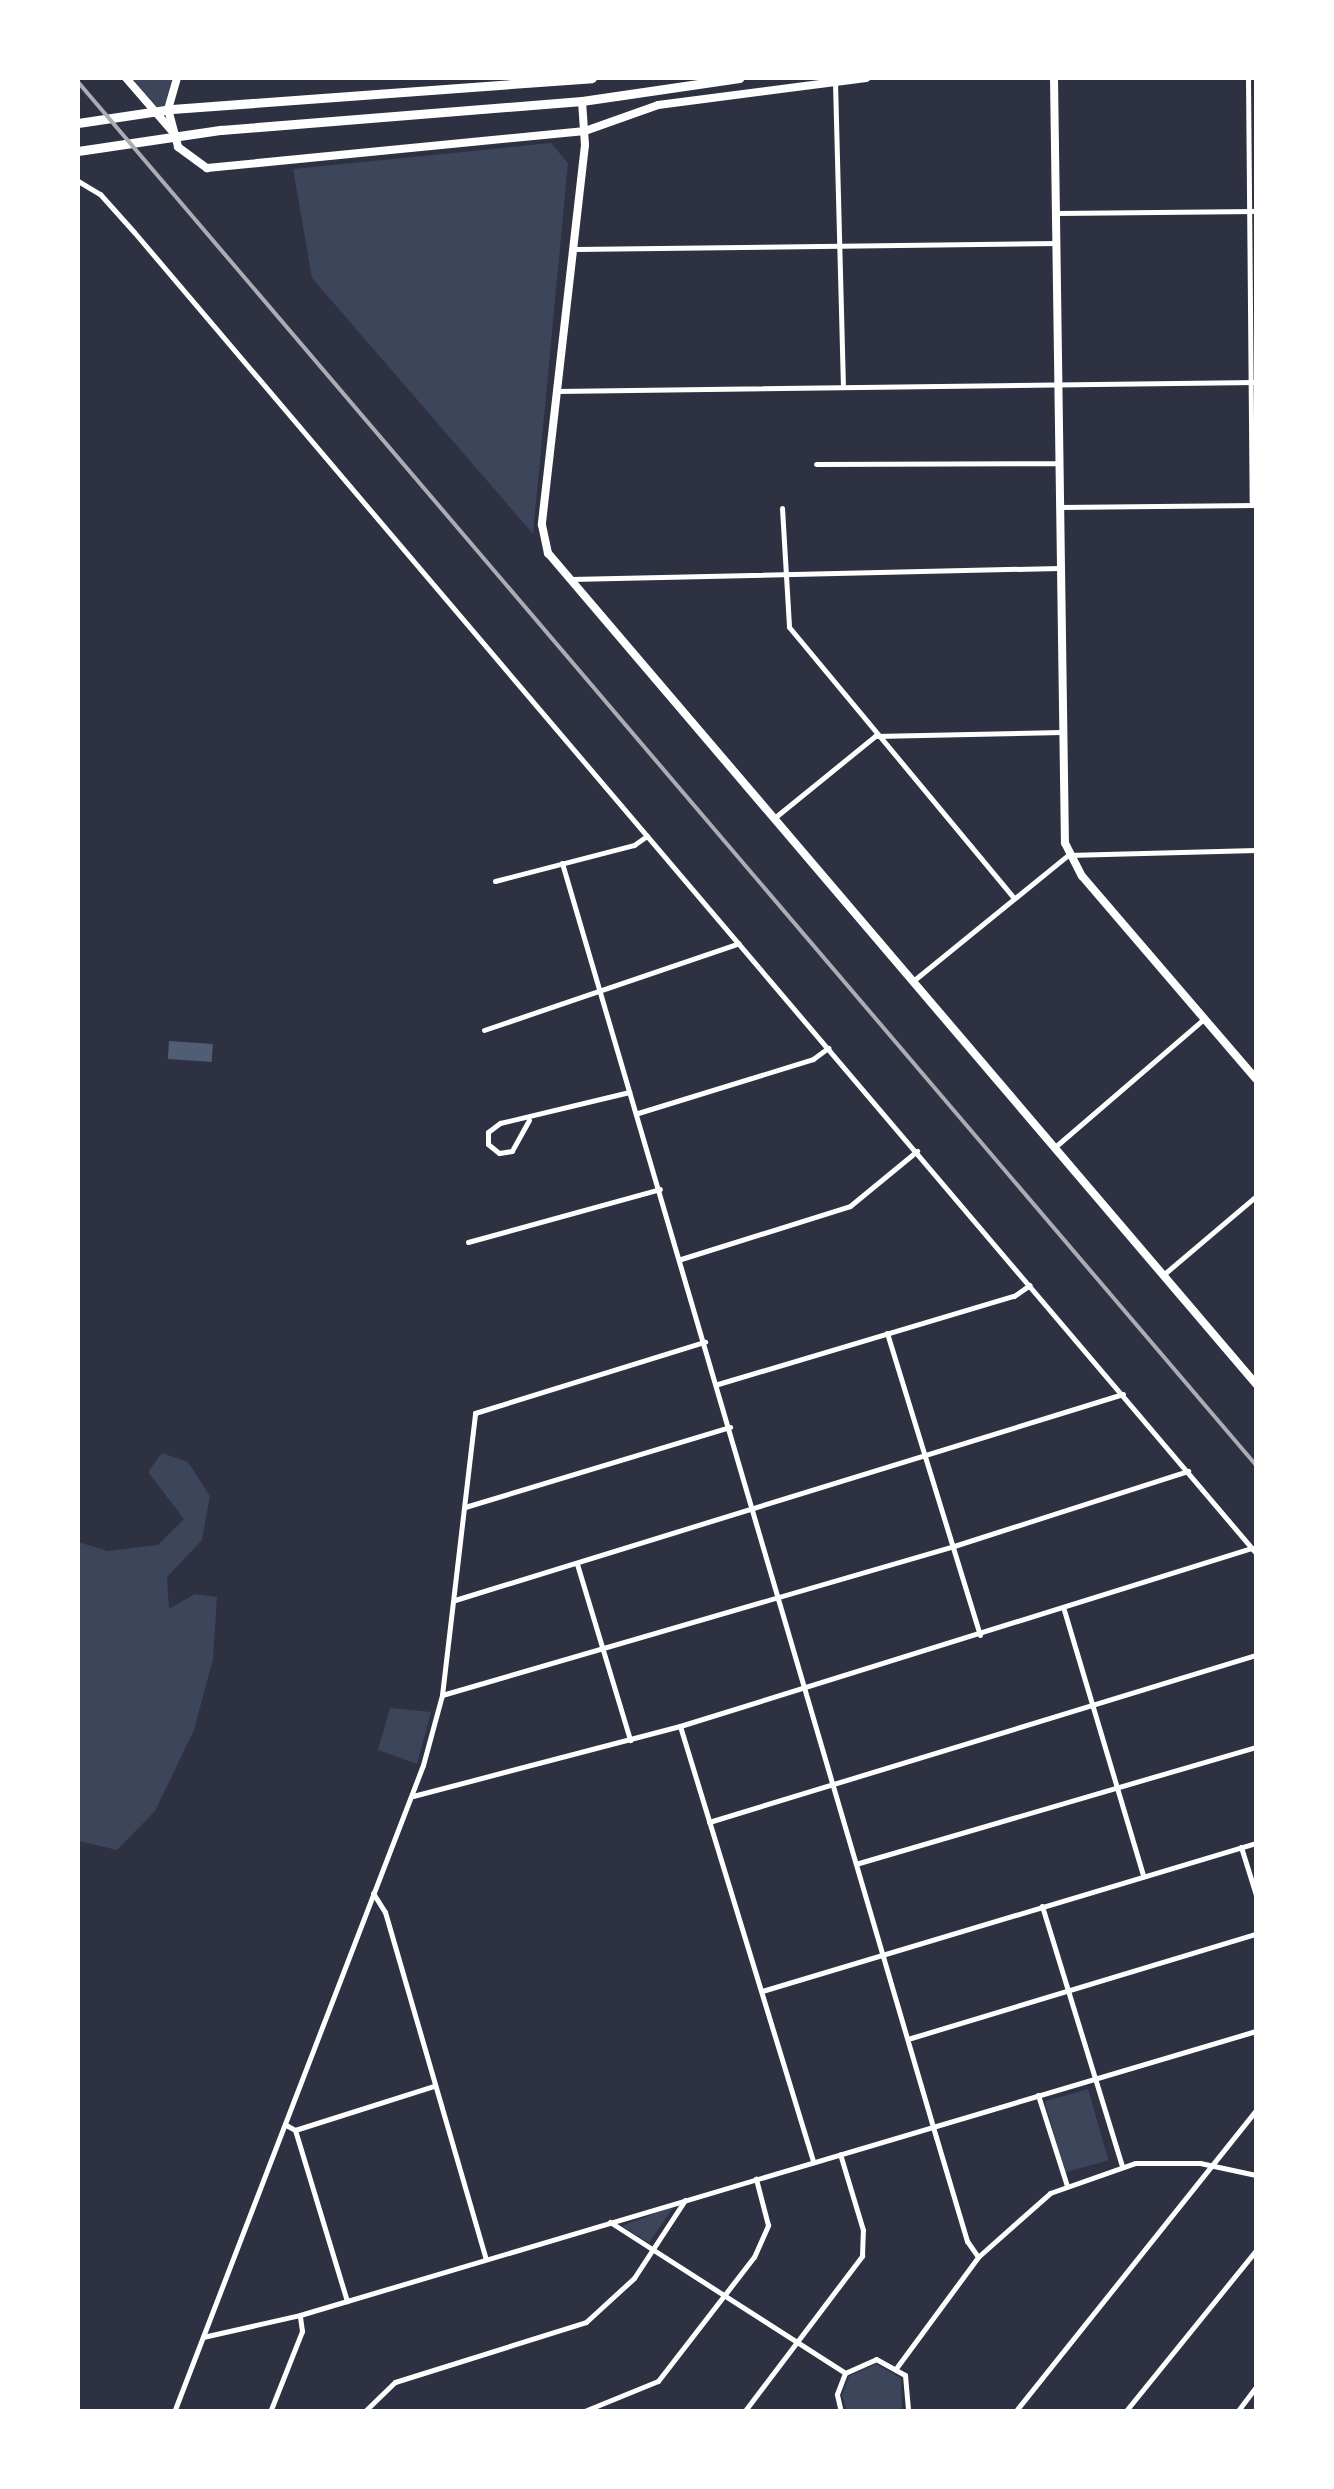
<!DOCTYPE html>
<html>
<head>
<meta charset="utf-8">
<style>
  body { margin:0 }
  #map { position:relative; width:1334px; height:2489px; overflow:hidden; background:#2d3142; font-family:"Roboto Condensed",sans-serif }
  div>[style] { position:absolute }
  .green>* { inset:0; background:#3c4559; transform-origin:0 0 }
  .water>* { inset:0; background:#4f5d75; transform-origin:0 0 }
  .minor>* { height:5px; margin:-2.5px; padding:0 2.5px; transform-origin:2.5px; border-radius:2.5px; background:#fff }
  .tertiary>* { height:8px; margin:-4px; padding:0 4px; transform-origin:4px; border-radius:4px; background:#fff }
  .secondary>* { height:8px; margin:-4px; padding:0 4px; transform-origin:4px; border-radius:4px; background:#fff }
  .primary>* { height:9px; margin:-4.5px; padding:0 4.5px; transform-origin:4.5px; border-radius:4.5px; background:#fff }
  .rail>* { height:4px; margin:-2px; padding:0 2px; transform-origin:2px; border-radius:2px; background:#abadb3 }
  span { translate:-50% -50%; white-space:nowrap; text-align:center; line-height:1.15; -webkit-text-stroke:8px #fff; paint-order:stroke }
  .frame { position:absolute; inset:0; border:80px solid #fff; pointer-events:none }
</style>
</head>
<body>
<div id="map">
  <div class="green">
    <i style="clip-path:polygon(132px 78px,172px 78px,163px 114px)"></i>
    <i style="clip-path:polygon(551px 143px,568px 163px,533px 534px,312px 278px,293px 169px)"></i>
    <i style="clip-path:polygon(162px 1453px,188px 1462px,210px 1496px,202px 1540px,167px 1577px,169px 1609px,195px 1594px,217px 1597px,213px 1659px,194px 1730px,155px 1811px,117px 1850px,78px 1841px,78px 1542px,108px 1551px,158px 1545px,184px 1519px,148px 1472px)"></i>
    <i style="clip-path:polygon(390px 1708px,431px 1712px,417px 1764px,378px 1750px)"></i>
    <i style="left:1088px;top:2089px;width:74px;height:45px;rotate:74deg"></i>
    <i style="clip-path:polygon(674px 2206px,649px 2243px,622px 2226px)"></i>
    <i style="clip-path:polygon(876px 2364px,901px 2378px,902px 2411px,847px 2412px,842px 2395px,849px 2376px)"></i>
  </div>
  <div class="water">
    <i style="left:169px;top:1041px;width:44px;height:18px;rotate:4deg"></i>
  </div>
  <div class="minor">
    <i style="left:1248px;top:78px;width:427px;rotate:89.5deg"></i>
    <i style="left:835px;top:82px;width:302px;rotate:88.5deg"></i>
    <i style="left:78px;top:181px;width:26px;rotate:31deg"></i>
    <i style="left:100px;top:194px;width:51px;rotate:48.2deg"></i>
    <i style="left:134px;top:232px;width:1733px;rotate:49.66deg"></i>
    <i style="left:1057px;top:213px;width:199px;rotate:-0.6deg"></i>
    <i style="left:575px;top:249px;width:482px;rotate:-0.7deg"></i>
    <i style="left:557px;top:391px;width:699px;rotate:-0.74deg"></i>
    <i style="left:816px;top:464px;width:243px;rotate:-0.2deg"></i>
    <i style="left:1060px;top:507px;width:196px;rotate:-0.6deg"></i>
    <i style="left:782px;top:508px;width:119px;rotate:86.6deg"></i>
    <i style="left:789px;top:627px;width:351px;rotate:50.3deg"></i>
    <i style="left:571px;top:579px;width:489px;rotate:-1.3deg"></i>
    <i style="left:773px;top:819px;width:132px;rotate:-39.1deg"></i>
    <i style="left:875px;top:736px;width:187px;rotate:-1.2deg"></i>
    <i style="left:562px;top:863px;width:1328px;rotate:73.64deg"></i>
    <i style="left:936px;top:2137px;width:109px;rotate:73.4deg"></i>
    <i style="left:967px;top:2241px;width:19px;rotate:55deg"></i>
    <i style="left:495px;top:881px;width:144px;rotate:-14.5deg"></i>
    <i style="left:634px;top:845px;width:16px;rotate:-35deg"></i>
    <i style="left:913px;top:981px;width:200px;rotate:-39.1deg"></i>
    <i style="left:1068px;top:855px;width:188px;rotate:-1.5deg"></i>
    <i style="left:484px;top:1030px;width:269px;rotate:-18.8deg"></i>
    <i style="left:638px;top:1113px;width:183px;rotate:-17.1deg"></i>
    <i style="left:813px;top:1059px;width:19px;rotate:-36deg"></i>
    <i style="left:529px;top:1120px;width:35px;rotate:119deg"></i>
    <i style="left:512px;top:1151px;width:13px;rotate:171deg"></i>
    <i style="left:499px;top:1153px;width:14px;rotate:-141deg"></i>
    <i style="left:488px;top:1144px;width:12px;rotate:-90deg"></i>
    <i style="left:488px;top:1132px;width:15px;rotate:-37deg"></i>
    <i style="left:500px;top:1123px;width:133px;rotate:-13.5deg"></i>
    <i style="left:1055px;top:1147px;width:196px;rotate:-40.7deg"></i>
    <i style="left:468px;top:1242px;width:199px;rotate:-15.4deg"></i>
    <i style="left:681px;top:1259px;width:177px;rotate:-17.4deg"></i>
    <i style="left:850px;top:1206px;width:87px;rotate:-39.4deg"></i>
    <i style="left:1163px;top:1275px;width:122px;rotate:-40.3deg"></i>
    <i style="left:887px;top:1333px;width:316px;rotate:72.9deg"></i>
    <i style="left:718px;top:1384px;width:309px;rotate:-16.6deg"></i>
    <i style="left:1014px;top:1296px;width:19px;rotate:-35deg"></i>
    <i style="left:465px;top:1507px;width:277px;rotate:-16.8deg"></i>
    <i style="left:577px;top:1564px;width:184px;rotate:73.2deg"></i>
    <i style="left:455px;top:1600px;width:699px;rotate:-17.14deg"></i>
    <i style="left:1064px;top:1610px;width:277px;rotate:73.4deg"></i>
    <i style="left:442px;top:1695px;width:533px;rotate:-16.23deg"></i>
    <i style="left:954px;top:1546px;width:246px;rotate:-17.8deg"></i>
    <i style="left:680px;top:1726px;width:456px;rotate:73deg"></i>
    <i style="left:413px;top:1796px;width:276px;rotate:-14.7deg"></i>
    <i style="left:680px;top:1726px;width:599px;rotate:-17.29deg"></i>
    <i style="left:709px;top:1822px;width:572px;rotate:-16.98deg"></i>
    <i style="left:1241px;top:1847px;width:50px;rotate:72.6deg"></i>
    <i style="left:859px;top:1863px;width:414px;rotate:-16.3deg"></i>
    <i style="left:373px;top:1893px;width:22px;rotate:58deg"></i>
    <i style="left:385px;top:1912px;width:361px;rotate:73.8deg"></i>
    <i style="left:1042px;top:1906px;width:272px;rotate:72.9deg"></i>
    <i style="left:762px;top:1991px;width:516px;rotate:-16.68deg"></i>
    <i style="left:911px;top:2038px;width:360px;rotate:-16.8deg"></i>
    <i style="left:1038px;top:2095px;width:96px;rotate:72.3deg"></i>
    <i style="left:286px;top:2125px;width:10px;rotate:29deg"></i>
    <i style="left:295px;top:2130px;width:179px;rotate:73.1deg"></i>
    <i style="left:295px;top:2130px;width:146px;rotate:-17.6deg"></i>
    <i style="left:610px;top:2222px;width:279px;rotate:32.7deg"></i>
    <i style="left:203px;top:2337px;width:99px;rotate:-12.8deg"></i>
    <i style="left:300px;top:2315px;width:997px;rotate:-16.55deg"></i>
    <i style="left:897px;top:2367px;width:137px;rotate:-53.6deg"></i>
    <i style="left:978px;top:2257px;width:96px;rotate:-41.6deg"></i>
    <i style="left:1050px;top:2193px;width:90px;rotate:-19.4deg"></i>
    <i style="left:1135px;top:2163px;width:65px"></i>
    <i style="left:1200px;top:2163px;width:57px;rotate:12.1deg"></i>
    <i style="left:174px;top:2412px;width:693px;rotate:-68.95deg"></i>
    <i style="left:423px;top:1765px;width:73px;rotate:-74.8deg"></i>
    <i style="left:442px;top:1695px;width:284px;rotate:-83.3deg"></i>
    <i style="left:475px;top:1413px;width:241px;rotate:-17.2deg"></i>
    <i style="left:270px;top:2412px;width:87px;rotate:-68.4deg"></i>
    <i style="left:302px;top:2331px;width:15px;rotate:-98deg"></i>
    <i style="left:364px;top:2412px;width:43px;rotate:-44.1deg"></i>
    <i style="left:395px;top:2382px;width:200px;rotate:-17.4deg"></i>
    <i style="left:586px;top:2322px;width:65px;rotate:-42.5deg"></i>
    <i style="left:634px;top:2278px;width:93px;rotate:-56.8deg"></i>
    <i style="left:582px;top:2412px;width:82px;rotate:-22.2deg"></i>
    <i style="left:658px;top:2381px;width:157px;rotate:-52.3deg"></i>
    <i style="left:754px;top:2257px;width:35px;rotate:-66deg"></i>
    <i style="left:768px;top:2225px;width:48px;rotate:-104.6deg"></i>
    <i style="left:744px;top:2412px;width:196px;rotate:-52.9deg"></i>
    <i style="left:862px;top:2256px;width:26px;rotate:-88deg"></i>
    <i style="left:863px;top:2230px;width:79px;rotate:-106.8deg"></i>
    <i style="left:841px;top:2412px;width:18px;rotate:-103deg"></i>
    <i style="left:837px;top:2394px;width:22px;rotate:-69deg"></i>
    <i style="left:845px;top:2373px;width:34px;rotate:-24deg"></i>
    <i style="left:876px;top:2359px;width:33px;rotate:29deg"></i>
    <i style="left:905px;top:2375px;width:37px;rotate:85deg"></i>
    <i style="left:1015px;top:2412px;width:386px;rotate:-51.4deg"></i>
    <i style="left:1125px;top:2412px;width:208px;rotate:-51deg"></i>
    <i style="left:1237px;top:2412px;width:31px;rotate:-53deg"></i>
  </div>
  <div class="tertiary">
    <i style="left:126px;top:78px;width:70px;rotate:49deg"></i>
    <i style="left:177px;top:78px;width:32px;rotate:106deg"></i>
    <i style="left:168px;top:109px;width:39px;rotate:75deg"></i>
    <i style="left:178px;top:147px;width:36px;rotate:36deg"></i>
    <i style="left:207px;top:168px;width:380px;rotate:-5.6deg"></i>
    <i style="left:585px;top:131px;width:77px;rotate:-19.6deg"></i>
    <i style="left:658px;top:105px;width:210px;rotate:-7.4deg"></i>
    <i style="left:1054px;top:78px;width:765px;rotate:89.18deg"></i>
    <i style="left:1065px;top:843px;width:37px;rotate:63deg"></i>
    <i style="left:1082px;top:876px;width:267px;rotate:49.4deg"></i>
  </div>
  <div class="secondary">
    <i style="left:582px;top:101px;width:44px;rotate:86.1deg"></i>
    <i style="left:585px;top:145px;width:382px;rotate:96.5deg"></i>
    <i style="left:542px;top:525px;width:29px;rotate:78deg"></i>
    <i style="left:548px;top:553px;width:1092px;rotate:49.57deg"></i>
  </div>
  <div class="primary">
    <i style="left:78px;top:123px;width:95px;rotate:-8.5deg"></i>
    <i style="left:172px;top:109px;width:421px;rotate:-4.2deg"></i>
    <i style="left:78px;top:151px;width:145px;rotate:-8.4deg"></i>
    <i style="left:221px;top:130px;width:362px;rotate:-4.6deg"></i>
    <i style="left:582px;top:101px;width:159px;rotate:-8.3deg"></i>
  </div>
  <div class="rail">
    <i style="left:78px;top:82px;width:1817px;rotate:49.58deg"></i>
  </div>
  <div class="frame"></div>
</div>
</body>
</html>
